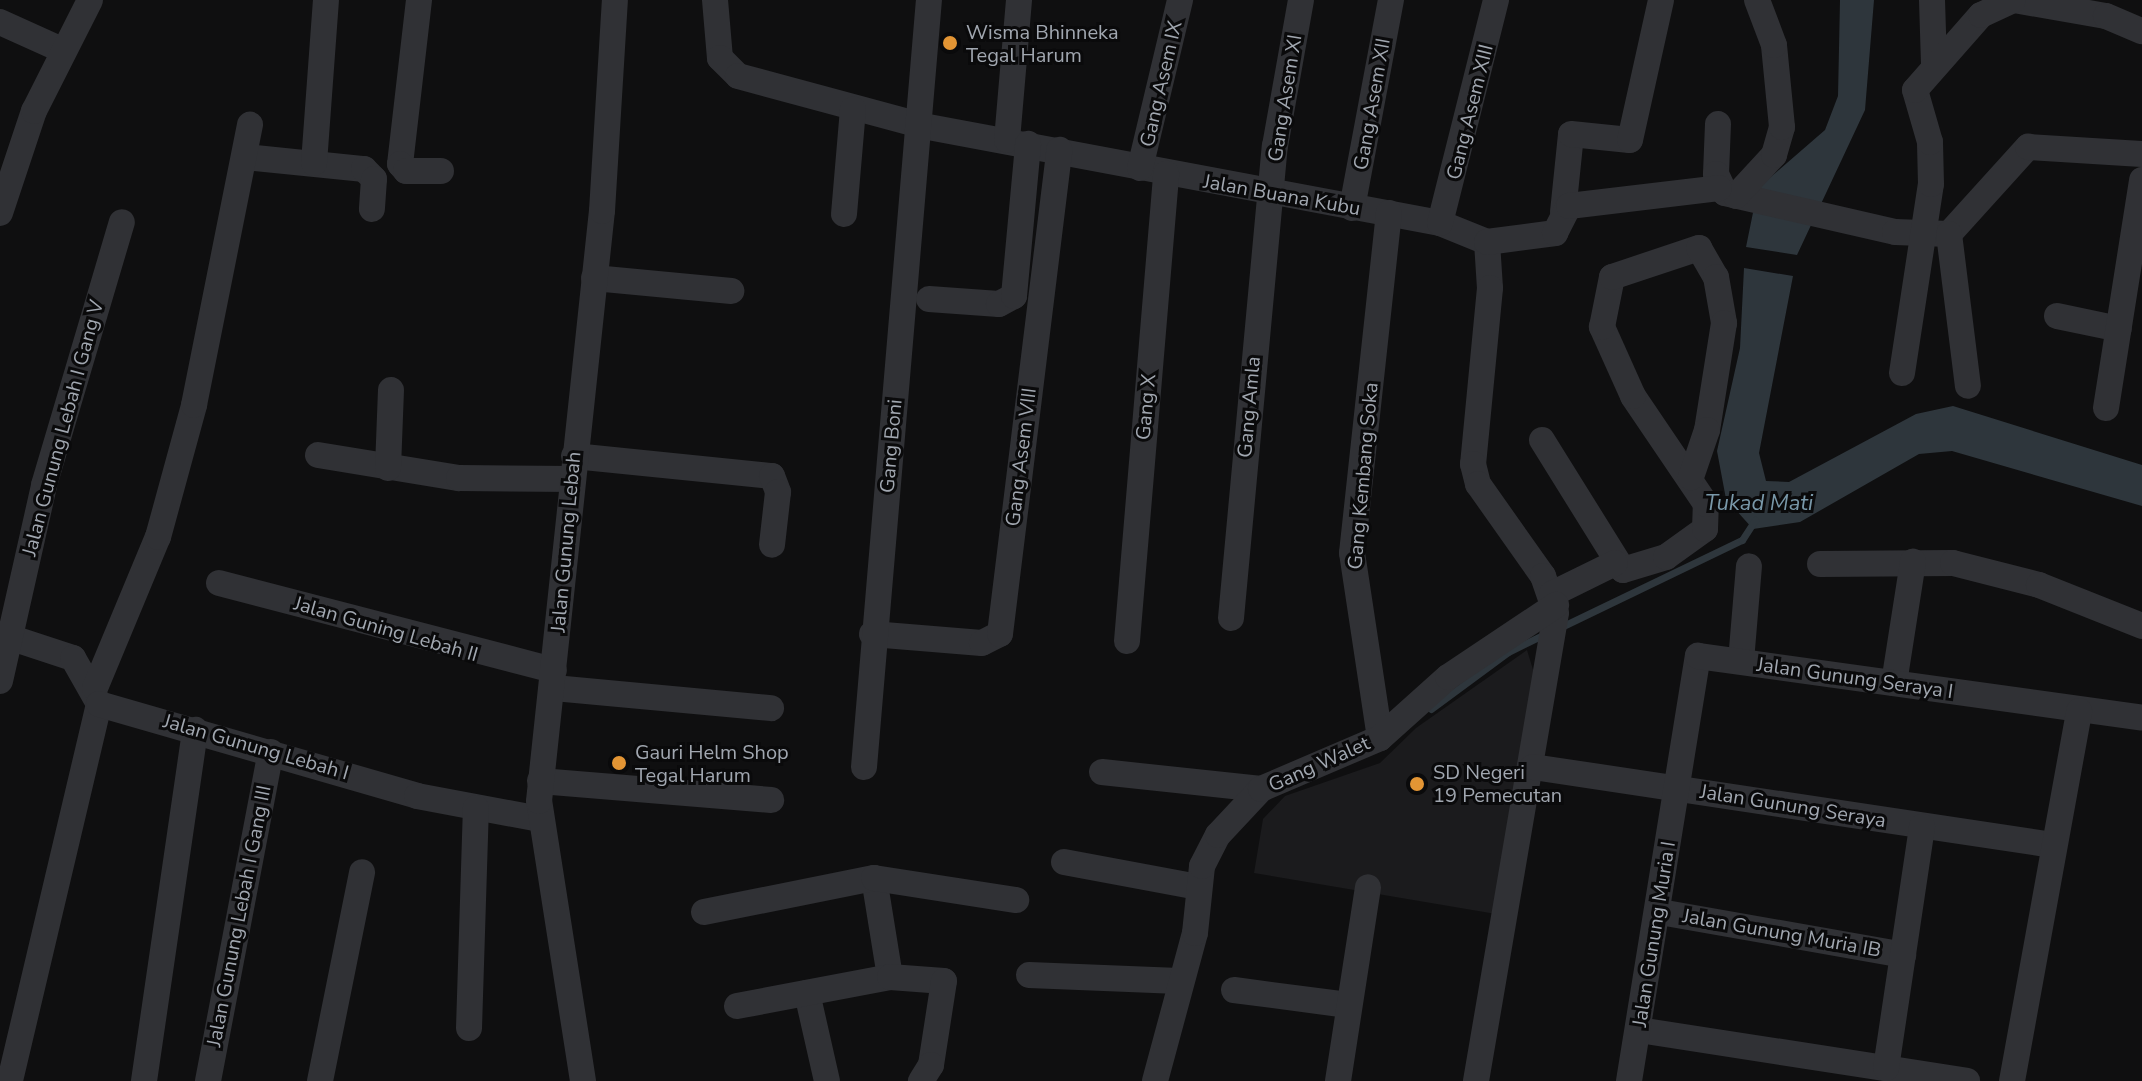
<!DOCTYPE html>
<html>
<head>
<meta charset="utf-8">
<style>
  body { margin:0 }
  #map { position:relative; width:2142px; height:1081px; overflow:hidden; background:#0f0f10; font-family:"Nunito Sans",sans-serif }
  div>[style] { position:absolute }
  .built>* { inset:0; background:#1b1b1d }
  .water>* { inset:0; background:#2e363c }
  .stream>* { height:7px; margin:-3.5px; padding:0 3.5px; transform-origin:3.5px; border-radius:3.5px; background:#2e363c }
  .minor>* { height:26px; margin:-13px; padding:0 13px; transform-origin:13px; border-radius:13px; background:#303135 }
  .dots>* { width:22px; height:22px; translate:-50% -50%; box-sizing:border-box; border:4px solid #0a0a0b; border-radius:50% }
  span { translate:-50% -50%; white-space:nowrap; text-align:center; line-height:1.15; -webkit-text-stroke:6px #0a0a0b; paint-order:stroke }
  .poi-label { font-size:20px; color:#a1a7b0 }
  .left { translate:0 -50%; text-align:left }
  .street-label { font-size:20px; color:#a1a7b0 }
  .water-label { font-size:22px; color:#7998a9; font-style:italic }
</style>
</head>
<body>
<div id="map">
  <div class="built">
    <i style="clip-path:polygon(1527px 650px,1534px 673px,1496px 914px,1254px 873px,1263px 819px,1285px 796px,1380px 763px,1416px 728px)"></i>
  </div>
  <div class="water">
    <i style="clip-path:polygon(1840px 0,1874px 0,1865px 110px,1797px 255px,1746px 247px,1758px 188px,1825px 130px,1838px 96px)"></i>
    <i style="clip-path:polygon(1744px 268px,1793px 276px,1759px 453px,1766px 481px,1789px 482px,1916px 414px,1953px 406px,2142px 465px,2142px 506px,1952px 451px,1919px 454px,1800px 522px,1753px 529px,1726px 499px,1717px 451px,1740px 348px)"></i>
  </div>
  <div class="stream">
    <i style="left:1559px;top:628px;width:203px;rotate:-25.7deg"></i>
    <i style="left:1742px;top:540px;width:24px;rotate:-57deg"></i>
    <i style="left:1431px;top:709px;width:96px;rotate:-36.5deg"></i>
    <i style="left:1508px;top:652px;width:43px;rotate:-26deg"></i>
  </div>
  <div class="minor">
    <i style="left:419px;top:0;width:165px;rotate:96.6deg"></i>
    <i style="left:400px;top:164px;width:9px;rotate:49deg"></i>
    <i style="left:406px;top:171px;width:35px"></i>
    <i style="left:715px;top:0;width:58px;rotate:85.1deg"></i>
    <i style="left:720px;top:58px;width:25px;rotate:45deg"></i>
    <i style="left:738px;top:76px;width:192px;rotate:15.1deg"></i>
    <i style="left:923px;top:126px;width:526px;rotate:10.63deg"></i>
    <i style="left:1440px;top:223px;width:51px;rotate:22deg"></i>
    <i style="left:1487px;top:242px;width:46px;rotate:86.3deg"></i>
    <i style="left:1490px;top:288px;width:177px;rotate:95.5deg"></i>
    <i style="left:1473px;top:464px;width:21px;rotate:76deg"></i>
    <i style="left:1478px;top:484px;width:113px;rotate:54.8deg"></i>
    <i style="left:1543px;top:576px;width:39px;rotate:71deg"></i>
    <i style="left:1556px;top:613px;width:475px;rotate:99.7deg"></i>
    <i style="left:1932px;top:0;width:63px;rotate:88.2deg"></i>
    <i style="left:2014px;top:0;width:93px;rotate:9.9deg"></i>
    <i style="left:2106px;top:16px;width:39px;rotate:23deg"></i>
    <i style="left:0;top:22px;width:68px;rotate:24.3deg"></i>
    <i style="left:1718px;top:124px;width:50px;rotate:92.3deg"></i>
    <i style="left:1716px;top:174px;width:21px;rotate:65deg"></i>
    <i style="left:1725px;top:193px;width:174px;rotate:12.9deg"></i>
    <i style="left:1895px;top:232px;width:54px;rotate:2.1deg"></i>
    <i style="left:1949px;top:234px;width:118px;rotate:-47.8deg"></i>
    <i style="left:2028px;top:147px;width:114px;rotate:3.5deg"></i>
    <i style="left:1007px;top:140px;width:141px;rotate:-85.1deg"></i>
    <i style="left:245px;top:157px;width:120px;rotate:5.8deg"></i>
    <i style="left:364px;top:169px;width:14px;rotate:45deg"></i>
    <i style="left:374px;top:179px;width:30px;rotate:94deg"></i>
    <i style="left:314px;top:163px;width:163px;rotate:-85.8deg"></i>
    <i style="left:1140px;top:168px;width:173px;rotate:-76.6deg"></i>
    <i style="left:1736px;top:196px;width:56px;rotate:-47.2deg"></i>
    <i style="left:1774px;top:155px;width:29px;rotate:-74deg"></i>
    <i style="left:1782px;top:127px;width:82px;rotate:-95.6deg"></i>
    <i style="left:1774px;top:45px;width:48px;rotate:-110.7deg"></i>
    <i style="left:1352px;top:208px;width:212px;rotate:-79.4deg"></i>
    <i style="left:1563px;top:212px;width:78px;rotate:-84.1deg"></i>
    <i style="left:1571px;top:134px;width:59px;rotate:5.8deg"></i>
    <i style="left:1630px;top:140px;width:143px;rotate:-77.5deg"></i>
    <i style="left:0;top:213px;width:108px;rotate:-71.6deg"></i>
    <i style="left:34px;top:111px;width:124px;rotate:-63.2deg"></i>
    <i style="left:844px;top:214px;width:105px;rotate:-85.1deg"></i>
    <i style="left:1440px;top:223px;width:230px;rotate:-75.9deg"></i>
    <i style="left:1949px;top:234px;width:153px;rotate:82.9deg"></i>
    <i style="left:1487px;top:242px;width:69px;rotate:-7.5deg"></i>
    <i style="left:1555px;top:233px;width:30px;rotate:-63deg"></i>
    <i style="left:1569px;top:206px;width:151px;rotate:-6.8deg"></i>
    <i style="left:594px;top:278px;width:138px;rotate:5.4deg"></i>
    <i style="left:929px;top:299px;width:70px;rotate:4.1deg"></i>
    <i style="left:999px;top:304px;width:17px;rotate:-28deg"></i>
    <i style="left:1014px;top:296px;width:153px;rotate:-84.7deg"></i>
    <i style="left:2057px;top:316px;width:63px;rotate:11.8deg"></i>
    <i style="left:1902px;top:373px;width:191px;rotate:-81.3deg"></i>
    <i style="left:1931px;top:184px;width:42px;rotate:-91.4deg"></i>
    <i style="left:1930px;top:142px;width:54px;rotate:-106.1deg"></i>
    <i style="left:1915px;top:90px;width:100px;rotate:-48.7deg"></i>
    <i style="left:1981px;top:15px;width:35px;rotate:-25deg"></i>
    <i style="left:2106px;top:408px;width:231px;rotate:-81deg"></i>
    <i style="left:1542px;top:440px;width:153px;rotate:58.1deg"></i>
    <i style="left:1623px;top:570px;width:45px;rotate:-16.8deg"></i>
    <i style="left:1666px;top:557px;width:48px;rotate:-35.7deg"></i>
    <i style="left:1705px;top:529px;width:25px;rotate:-88deg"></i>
    <i style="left:1706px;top:504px;width:130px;rotate:-124.1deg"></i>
    <i style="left:1633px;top:396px;width:76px;rotate:-114.2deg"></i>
    <i style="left:1602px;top:327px;width:51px;rotate:-78.7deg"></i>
    <i style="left:1612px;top:277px;width:92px;rotate:-18.4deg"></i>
    <i style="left:1699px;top:248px;width:34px;rotate:60deg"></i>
    <i style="left:1716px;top:277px;width:47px;rotate:80.1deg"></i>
    <i style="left:1724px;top:323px;width:108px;rotate:99deg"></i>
    <i style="left:1707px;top:430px;width:50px;rotate:108.8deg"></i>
    <i style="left:318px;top:455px;width:143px;rotate:9.3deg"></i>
    <i style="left:459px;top:478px;width:114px;rotate:0.5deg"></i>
    <i style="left:574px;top:456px;width:199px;rotate:5.8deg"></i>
    <i style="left:772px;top:476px;width:17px;rotate:69deg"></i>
    <i style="left:778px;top:492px;width:53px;rotate:96.5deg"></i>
    <i style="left:388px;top:468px;width:78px;rotate:-87.8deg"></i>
    <i style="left:1820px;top:564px;width:133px;rotate:-0.4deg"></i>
    <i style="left:1953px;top:563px;width:89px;rotate:14.3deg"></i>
    <i style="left:2039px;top:585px;width:111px;rotate:21.7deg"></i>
    <i style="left:219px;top:583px;width:346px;rotate:14.6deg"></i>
    <i style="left:1552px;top:594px;width:70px;rotate:-26.2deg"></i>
    <i style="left:1231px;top:618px;width:474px;rotate:-84.7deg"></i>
    <i style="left:1275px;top:146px;width:148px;rotate:-79.9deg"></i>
    <i style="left:0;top:634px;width:77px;rotate:18.2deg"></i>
    <i style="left:73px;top:658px;width:53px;rotate:60.5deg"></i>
    <i style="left:99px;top:704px;width:387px;rotate:103.3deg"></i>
    <i style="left:872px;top:634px;width:110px;rotate:4.7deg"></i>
    <i style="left:982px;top:643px;width:20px;rotate:-27deg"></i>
    <i style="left:1000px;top:634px;width:488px;rotate:-83deg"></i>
    <i style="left:1127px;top:641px;width:469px;rotate:-85.2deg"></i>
    <i style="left:1741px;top:661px;width:95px;rotate:-85.2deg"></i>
    <i style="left:0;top:681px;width:201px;rotate:-77.3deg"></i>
    <i style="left:44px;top:485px;width:274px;rotate:-73.5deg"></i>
    <i style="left:1894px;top:683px;width:123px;rotate:-81.1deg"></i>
    <i style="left:95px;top:688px;width:164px;rotate:-67.4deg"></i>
    <i style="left:158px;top:537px;width:137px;rotate:-74.7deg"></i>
    <i style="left:194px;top:405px;width:286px;rotate:-78.7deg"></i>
    <i style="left:554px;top:688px;width:218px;rotate:5.3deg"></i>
    <i style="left:99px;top:704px;width:331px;rotate:16.1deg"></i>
    <i style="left:417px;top:796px;width:125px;rotate:10.6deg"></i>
    <i style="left:1380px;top:738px;width:187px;rotate:-98.6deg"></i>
    <i style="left:1352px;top:553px;width:342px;rotate:-83.8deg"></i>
    <i style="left:864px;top:767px;width:770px;rotate:-85.16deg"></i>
    <i style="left:1533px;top:767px;width:526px;rotate:8.53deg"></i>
    <i style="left:1102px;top:772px;width:160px;rotate:6.1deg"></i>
    <i style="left:540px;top:781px;width:232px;rotate:4.7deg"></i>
    <i style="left:1064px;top:862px;width:135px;rotate:10.6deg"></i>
    <i style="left:874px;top:878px;width:100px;rotate:80.8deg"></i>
    <i style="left:704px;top:912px;width:173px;rotate:-11.3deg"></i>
    <i style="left:874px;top:878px;width:144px;rotate:8.8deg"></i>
    <i style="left:1660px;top:912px;width:247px;rotate:10deg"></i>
    <i style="left:1029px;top:975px;width:150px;rotate:2.3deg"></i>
    <i style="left:1234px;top:990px;width:115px;rotate:7.5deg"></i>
    <i style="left:807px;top:993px;width:90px;rotate:77.2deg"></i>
    <i style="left:737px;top:1006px;width:156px;rotate:-10.7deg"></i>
    <i style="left:890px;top:977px;width:54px;rotate:4.2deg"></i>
    <i style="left:944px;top:981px;width:85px;rotate:98.8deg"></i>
    <i style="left:931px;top:1065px;width:19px;rotate:122deg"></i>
    <i style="left:469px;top:1028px;width:220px;rotate:-88.2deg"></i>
    <i style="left:1639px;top:1030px;width:332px;rotate:8.8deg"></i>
    <i style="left:1886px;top:1068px;width:244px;rotate:-81.5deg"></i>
    <i style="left:144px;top:1081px;width:355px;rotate:-81.7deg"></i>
    <i style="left:208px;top:1081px;width:335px;rotate:-79.2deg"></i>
    <i style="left:320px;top:1081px;width:213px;rotate:-78.6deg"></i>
    <i style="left:583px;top:1081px;width:283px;rotate:-98.9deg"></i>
    <i style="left:539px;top:801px;width:593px;rotate:-83.91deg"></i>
    <i style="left:602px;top:211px;width:211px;rotate:-86.5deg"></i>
    <i style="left:1155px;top:1081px;width:153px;rotate:-74.9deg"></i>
    <i style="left:1195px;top:933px;width:67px;rotate:-84deg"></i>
    <i style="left:1202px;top:866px;width:35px;rotate:-63deg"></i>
    <i style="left:1218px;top:835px;width:63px;rotate:-46.9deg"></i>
    <i style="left:1261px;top:789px;width:129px;rotate:-23.2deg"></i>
    <i style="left:1380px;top:738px;width:91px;rotate:-41.9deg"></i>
    <i style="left:1448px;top:677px;width:130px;rotate:-33.7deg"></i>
    <i style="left:1338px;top:1081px;width:196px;rotate:-81.2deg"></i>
    <i style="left:1629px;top:1081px;width:431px;rotate:-80.8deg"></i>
    <i style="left:1698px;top:656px;width:448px;rotate:7.9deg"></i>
    <i style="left:2012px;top:1081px;width:376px;rotate:-79.7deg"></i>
  </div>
  <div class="dots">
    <i style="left:950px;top:43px;background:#e39534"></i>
    <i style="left:619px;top:763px;background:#e39534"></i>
    <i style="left:1417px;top:784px;background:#e39534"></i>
  </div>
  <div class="poi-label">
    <span class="left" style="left:966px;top:44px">Wisma Bhinneka<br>Tegal Harum</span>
    <span class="left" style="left:635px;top:764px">Gauri Helm Shop<br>Tegal Harum</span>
    <span class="left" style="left:1433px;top:784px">SD Negeri<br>19 Pemecutan</span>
  </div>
  <div class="street-label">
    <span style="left:1161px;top:84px;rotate:-77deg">Gang Asem IX</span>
    <span style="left:1285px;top:98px;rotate:-81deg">Gang Asem XI</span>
    <span style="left:1372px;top:104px;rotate:-80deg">Gang Asem XII</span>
    <span style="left:1470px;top:112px;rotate:-76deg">Gang Asem XIII</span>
    <span style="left:1282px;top:195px;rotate:10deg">Jalan Buana Kubu</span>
    <span style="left:1146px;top:407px;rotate:-85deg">Gang X</span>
    <span style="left:1249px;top:407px;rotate:-85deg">Gang Amla</span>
    <span style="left:63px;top:428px;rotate:-75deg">Jalan Gunung Lebah I Gang V</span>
    <span style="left:891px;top:446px;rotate:-85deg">Gang Boni</span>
    <span style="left:1021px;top:457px;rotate:-83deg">Gang Asem VIII</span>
    <span style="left:1363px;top:476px;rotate:-85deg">Gang Kembang Soka</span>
    <span style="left:566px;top:542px;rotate:-85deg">Jalan Gunung Lebah</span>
    <span style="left:386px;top:629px;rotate:16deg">Jalan Guning Lebah II</span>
    <span style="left:1855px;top:678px;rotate:8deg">Jalan Gunung Seraya I</span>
    <span style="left:256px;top:747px;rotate:16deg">Jalan Gunung Lebah I</span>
    <span style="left:1319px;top:764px;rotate:-24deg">Gang Walet</span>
    <span style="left:1793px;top:806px;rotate:9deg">Jalan Gunung Seraya</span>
    <span style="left:239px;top:916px;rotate:-79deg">Jalan Gunung Lebah I Gang III</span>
    <span style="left:1782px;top:933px;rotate:10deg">Jalan Gunung Muria IB</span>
    <span style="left:1654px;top:934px;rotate:-81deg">Jalan Gunung Muria I</span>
  </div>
  <div class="water-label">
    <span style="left:1759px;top:504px">Tukad Mati</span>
  </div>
</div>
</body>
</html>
